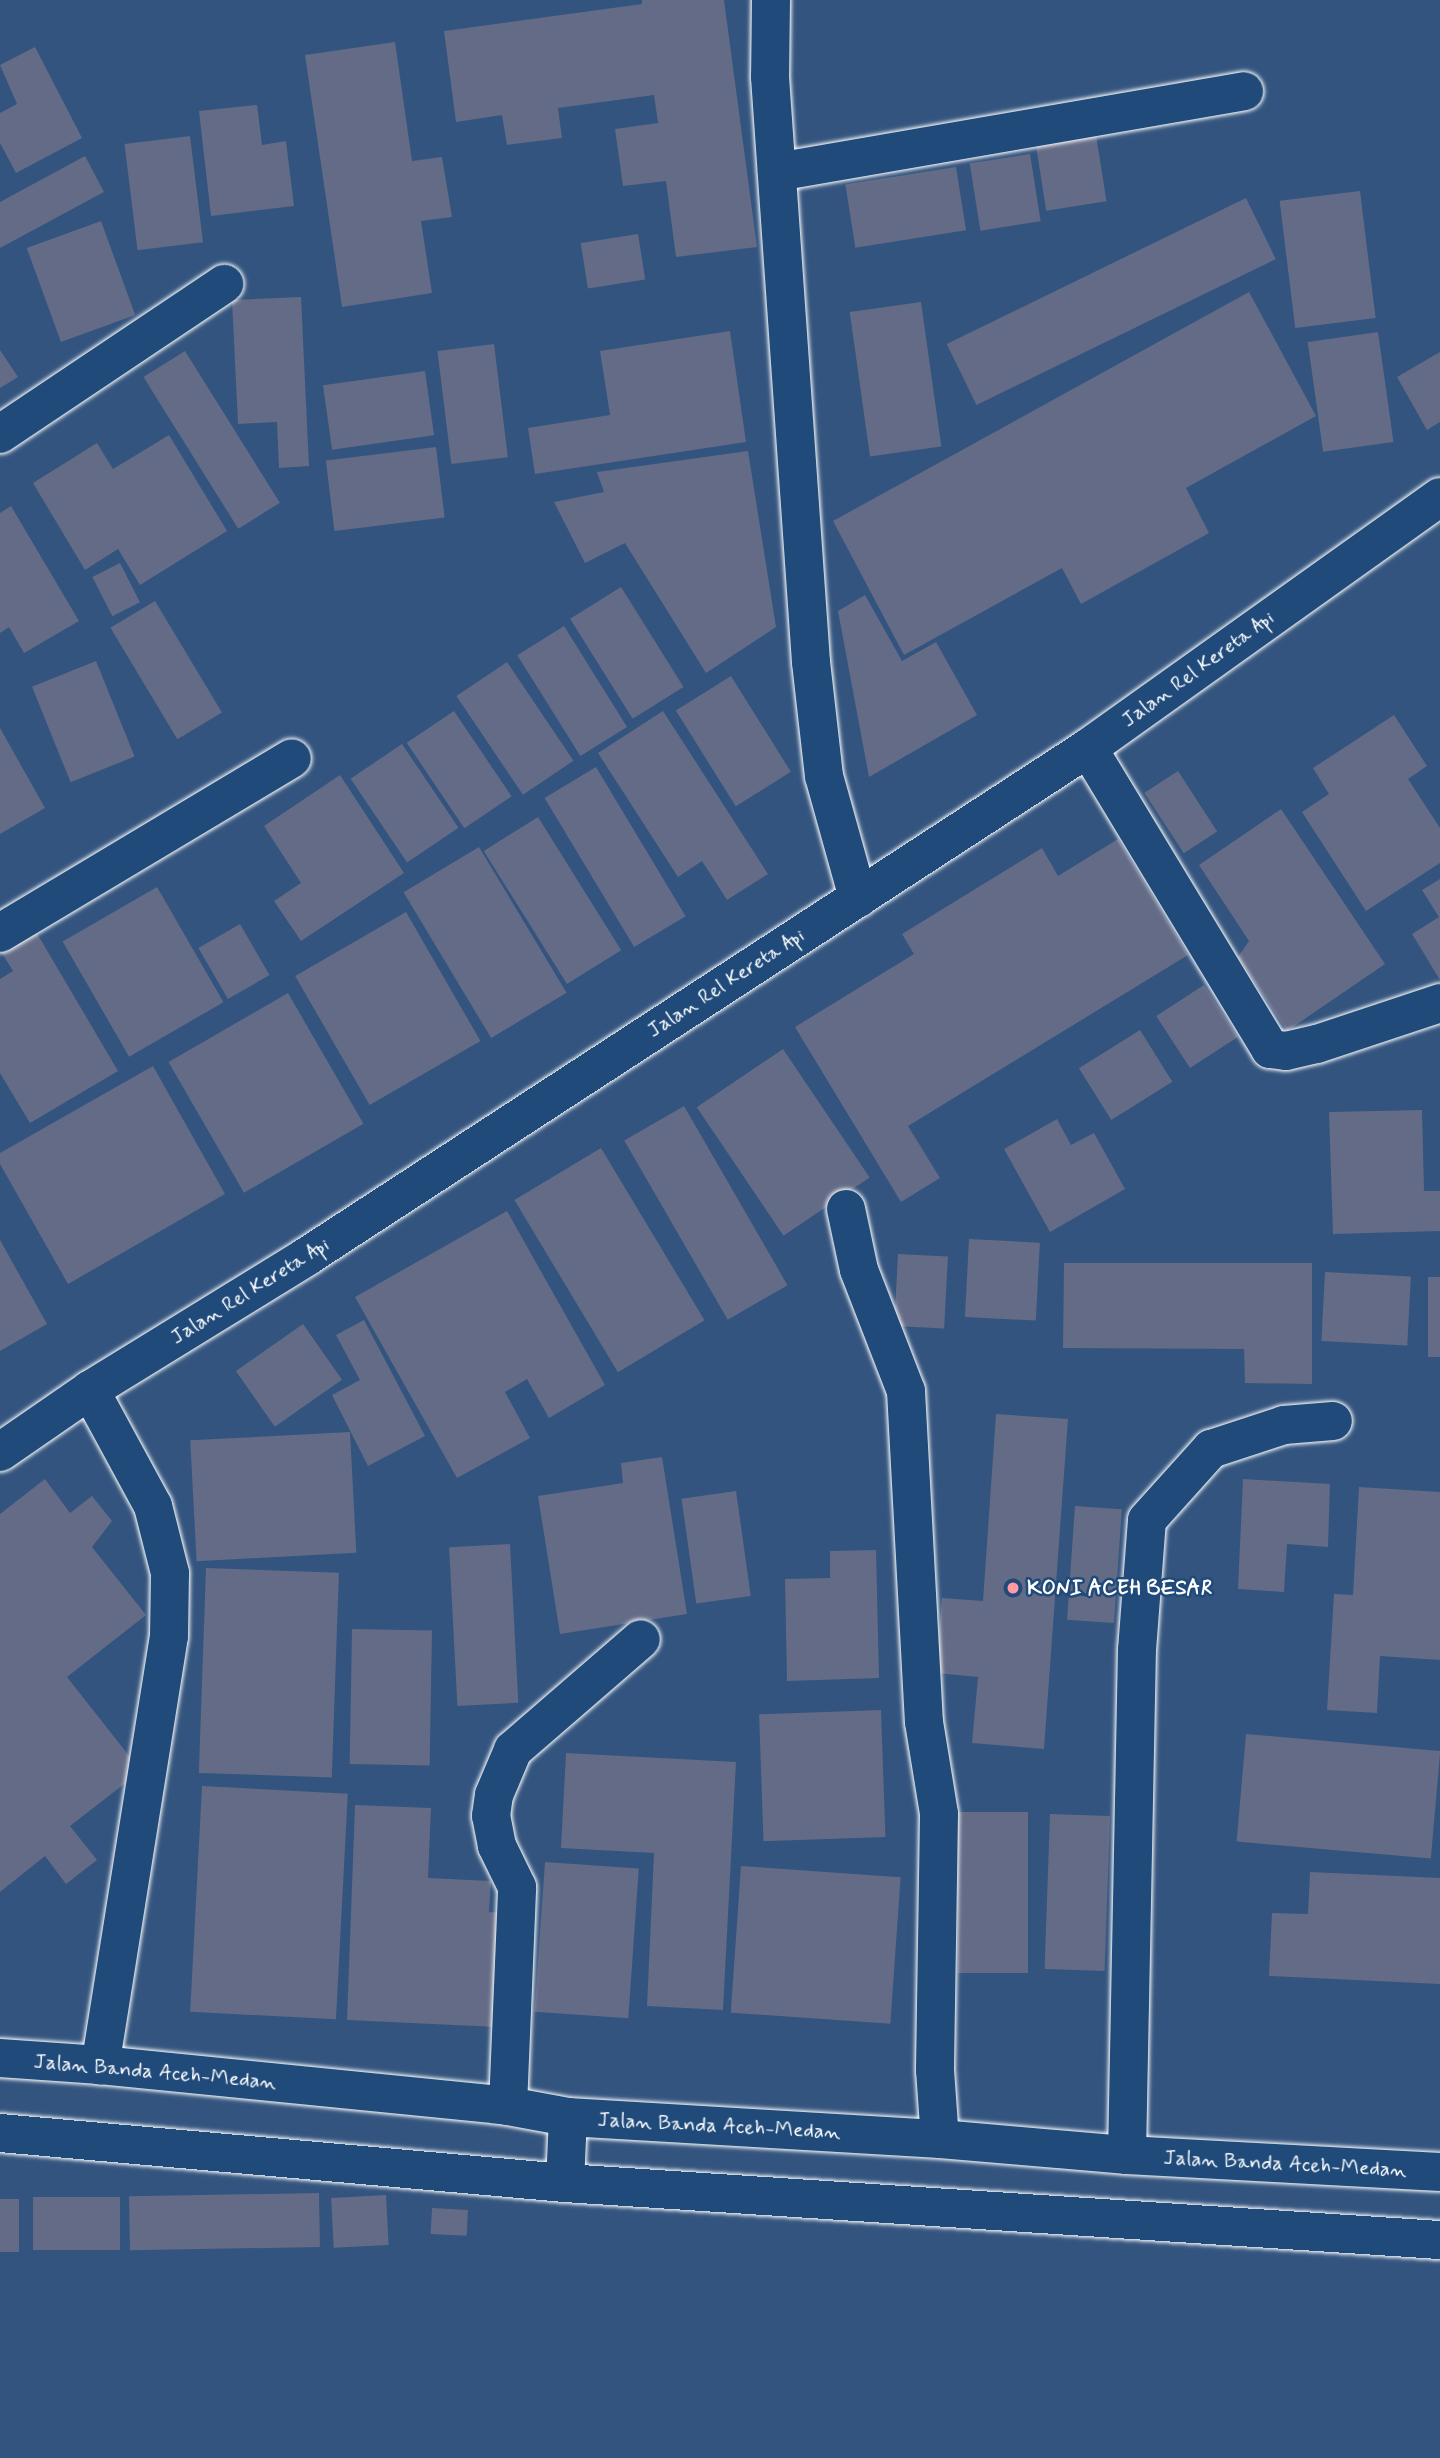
<!DOCTYPE html>
<html>
<head>
<meta charset="utf-8">
<style>
  body { margin:0 }
  #map { position:relative; width:1440px; height:2458px; overflow:hidden; background:#33547e; font-family:Mynerve,sans-serif }
  div>[style] { position:absolute }
  .building>* { inset:0; background:#636b87; transform-origin:0 0 }
  .roads { filter:drop-shadow(0 0 2px #fff) drop-shadow(0 0 2px #fff) }
  .minor>* { height:38px; margin:-19px; padding:0 19px; transform-origin:19px; border-radius:19px; background:#1f4a7a }
  .major>* { height:38px; margin:-19px; padding:0 19px; transform-origin:19px; border-radius:19px; background:#1f4a7a }
  .highway>* { height:38px; margin:-19px; padding:0 19px; transform-origin:19px; border-radius:19px; background:#1f4a7a }
  .dots>* { width:19px; height:19px; translate:-50% -50%; box-sizing:border-box; border:4px solid #1f4a7a; border-radius:50% }
  span { translate:-50% -50%; white-space:nowrap; text-align:center; line-height:1.15; -webkit-text-stroke:5px #1f4a7a; paint-order:stroke }
  .street-label { font-size:21px; color:#fff }
  .poi-label { font-size:21px; color:#fff; font-weight:700 }
  .left { translate:0 -50%; text-align:left }
</style>
</head>
<body>
<div id="map">
  <div class="building">
    <i style="clip-path:polygon(642px 0,724px 0,757px 247px,676px 257px,666px 181px,623px 186px,615px 129px,658px 123px,654px 95px,558px 108px,562px 138px,507px 145px,502px 115px,456px 122px,444px 31px,642px 4px)"></i>
    <i style="clip-path:polygon(395px 42px,412px 161px,442px 157px,452px 217px,421px 221px,432px 293px,342px 307px,305px 55px)"></i>
    <i style="clip-path:polygon(35px 47px,82px 138px,16px 173px,0 143px,0 113px,17px 104px,0 65px)"></i>
    <i style="clip-path:polygon(257px 105px,262px 145px,286px 141px,294px 206px,211px 216px,199px 111px)"></i>
    <i style="left:1096px;top:135px;width:67px;height:61px;rotate:81deg"></i>
    <i style="left:190px;top:136px;width:107px;height:66px;rotate:83deg"></i>
    <i style="left:1030px;top:154px;width:68px;height:61px;rotate:81deg"></i>
    <i style="clip-path:polygon(85px 156px,104px 192px,0 248px,0 202px)"></i>
    <i style="left:956px;top:167px;width:64px;height:112px;rotate:81deg"></i>
    <i style="left:1360px;top:191px;width:128px;height:81px;rotate:83deg"></i>
    <i style="left:1246px;top:198px;width:68px;height:333px;rotate:64deg"></i>
    <i style="left:101px;top:221px;width:100px;height:79px;rotate:70deg"></i>
    <i style="left:638px;top:234px;width:46px;height:58px;rotate:81deg"></i>
    <i style="clip-path:polygon(1249px 292px,1316px 416px,1186px 488px,1209px 533px,1081px 604px,1062px 568px,904px 655px,833px 521px)"></i>
    <i style="clip-path:polygon(301px 297px,309px 466px,279px 468px,277px 422px,238px 424px,232px 300px)"></i>
    <i style="left:921px;top:302px;width:146px;height:72px;rotate:82deg"></i>
    <i style="clip-path:polygon(730px 331px,746px 442px,535px 474px,528px 428px,610px 415px,600px 351px)"></i>
    <i style="left:1378px;top:332px;width:111px;height:71px;rotate:82deg"></i>
    <i style="left:494px;top:344px;width:114px;height:57px;rotate:83deg"></i>
    <i style="clip-path:polygon(0 350px,18px 377px,0 388px)"></i>
    <i style="left:185px;top:351px;width:179px;height:49px;rotate:58deg"></i>
    <i style="clip-path:polygon(1440px 352px,1440px 422px,1427px 430px,1397px 377px)"></i>
    <i style="left:425px;top:371px;width:65px;height:103px;rotate:82deg"></i>
    <i style="clip-path:polygon(169px 435px,227px 531px,140px 585px,118px 549px,85px 570px,33px 483px,97px 443px,113px 469px)"></i>
    <i style="left:436px;top:447px;width:71px;height:111px;rotate:83deg"></i>
    <i style="clip-path:polygon(748px 451px,776px 627px,706px 673px,625px 543px,585px 563px,554px 502px,604px 492px,597px 472px)"></i>
    <i style="clip-path:polygon(11px 506px,79px 621px,24px 653px,9px 627px,0 633px,0 513px)"></i>
    <i style="left:120px;top:563px;width:44px;height:31px;rotate:63deg"></i>
    <i style="left:621px;top:587px;width:118px;height:60px;rotate:58deg"></i>
    <i style="clip-path:polygon(865px 595px,902px 661px,936px 642px,977px 715px,869px 777px,838px 611px)"></i>
    <i style="left:155px;top:601px;width:130px;height:52px;rotate:59deg"></i>
    <i style="left:564px;top:626px;width:119px;height:55px;rotate:58deg"></i>
    <i style="left:96px;top:661px;width:103px;height:69px;rotate:68deg"></i>
    <i style="left:507px;top:662px;width:119px;height:61px;rotate:56deg"></i>
    <i style="left:731px;top:676px;width:113px;height:65px;rotate:58deg"></i>
    <i style="left:454px;top:711px;width:103px;height:57px;rotate:56deg"></i>
    <i style="clip-path:polygon(663px 711px,768px 874px,727px 900px,702px 861px,678px 877px,598px 753px)"></i>
    <i style="clip-path:polygon(1394px 715px,1427px 766px,1408px 779px,1440px 828px,1440px 863px,1366px 911px,1302px 812px,1329px 794px,1313px 768px)"></i>
    <i style="clip-path:polygon(0 728px,45px 808px,0 834px)"></i>
    <i style="left:402px;top:744px;width:101px;height:62px;rotate:56deg"></i>
    <i style="left:596px;top:767px;width:174px;height:60px;rotate:59deg"></i>
    <i style="left:1178px;top:771px;width:72px;height:40px;rotate:57deg"></i>
    <i style="clip-path:polygon(340px 775px,404px 873px,301px 941px,274px 901px,301px 883px,264px 826px)"></i>
    <i style="clip-path:polygon(1281px 809px,1385px 964px,1287px 1031px,1238px 957px,1249px 941px,1199px 865px)"></i>
    <i style="left:538px;top:817px;width:157px;height:64px;rotate:58deg"></i>
    <i style="clip-path:polygon(1118px 839px,1188px 955px,908px 1126px,940px 1178px,901px 1202px,795px 1027px,914px 954px,902px 934px,1042px 848px,1058px 876px)"></i>
    <i style="left:479px;top:847px;width:170px;height:88px;rotate:59deg"></i>
    <i style="clip-path:polygon(1440px 879px,1440px 980px,1412px 934px,1439px 917px,1422px 890px)"></i>
    <i style="left:157px;top:887px;width:133px;height:109px;rotate:60deg"></i>
    <i style="left:406px;top:912px;width:149px;height:128px;rotate:60deg"></i>
    <i style="left:240px;top:924px;width:59px;height:48px;rotate:60deg"></i>
    <i style="clip-path:polygon(35px 930px,118px 1071px,30px 1123px,0 1073px,0 979px,13px 971px,0 950px)"></i>
    <i style="left:1204px;top:985px;width:62px;height:57px;rotate:57deg"></i>
    <i style="left:288px;top:993px;width:151px;height:138px;rotate:60deg"></i>
    <i style="left:1140px;top:1030px;width:61px;height:72px;rotate:58deg"></i>
    <i style="left:783px;top:1049px;width:155px;height:104px;rotate:56deg"></i>
    <i style="clip-path:polygon(153px 1066px,225px 1194px,68px 1284px,0 1164px,0 1153px)"></i>
    <i style="left:684px;top:1106px;width:207px;height:69px;rotate:60deg"></i>
    <i style="clip-path:polygon(1422px 1110px,1424px 1191px,1440px 1191px,1440px 1231px,1333px 1234px,1329px 1112px)"></i>
    <i style="clip-path:polygon(1057px 1119px,1071px 1145px,1094px 1133px,1125px 1189px,1050px 1232px,1004px 1149px)"></i>
    <i style="left:601px;top:1148px;width:201px;height:101px;rotate:59deg"></i>
    <i style="clip-path:polygon(507px 1211px,605px 1385px,549px 1418px,527px 1379px,505px 1392px,530px 1438px,457px 1478px,355px 1297px)"></i>
    <i style="left:969px;top:1239px;width:71px;height:78px;rotate:3deg"></i>
    <i style="clip-path:polygon(0 1240px,47px 1324px,0 1351px)"></i>
    <i style="left:898px;top:1254px;width:50px;height:72px;rotate:3deg"></i>
    <i style="clip-path:polygon(1064px 1263px,1312px 1263px,1312px 1384px,1245px 1383px,1244px 1349px,1063px 1348px)"></i>
    <i style="left:1325px;top:1272px;width:86px;height:69px;rotate:3deg"></i>
    <i style="left:1428px;top:1277px;width:12px;height:80px"></i>
    <i style="clip-path:polygon(364px 1320px,425px 1436px,368px 1466px,332px 1395px,360px 1380px,336px 1335px)"></i>
    <i style="left:303px;top:1324px;width:68px;height:82px;rotate:55deg"></i>
    <i style="clip-path:polygon(996px 1414px,1068px 1419px,1044px 1749px,972px 1743px,978px 1677px,936px 1673px,942px 1598px,983px 1601px)"></i>
    <i style="left:350px;top:1432px;width:121px;height:160px;rotate:87deg"></i>
    <i style="clip-path:polygon(662px 1457px,687px 1614px,560px 1634px,538px 1496px,623px 1483px,621px 1463px)"></i>
    <i style="clip-path:polygon(45px 1479px,70px 1513px,92px 1496px,112px 1521px,92px 1547px,146px 1615px,67px 1677px,141px 1771px,70px 1826px,97px 1860px,66px 1884px,45px 1856px,0 1892px,0 1514px)"></i>
    <i style="clip-path:polygon(1243px 1479px,1330px 1484px,1328px 1547px,1287px 1544px,1284px 1592px,1238px 1589px)"></i>
    <i style="clip-path:polygon(1359px 1487px,1440px 1492px,1440px 1660px,1380px 1656px,1377px 1713px,1327px 1710px,1334px 1594px,1353px 1595px)"></i>
    <i style="left:736px;top:1491px;width:106px;height:55px;rotate:82deg"></i>
    <i style="left:1075px;top:1506px;width:47px;height:114px;rotate:4deg"></i>
    <i style="left:510px;top:1544px;width:159px;height:61px;rotate:87deg"></i>
    <i style="clip-path:polygon(876px 1550px,879px 1678px,787px 1681px,785px 1579px,830px 1578px,830px 1551px)"></i>
    <i style="left:206px;top:1568px;width:133px;height:205px;rotate:2deg"></i>
    <i style="left:352px;top:1629px;width:80px;height:135px;rotate:1deg"></i>
    <i style="left:881px;top:1710px;width:127px;height:122px;rotate:88deg"></i>
    <i style="left:1246px;top:1734px;width:195px;height:108px;rotate:5deg"></i>
    <i style="clip-path:polygon(566px 1753px,736px 1762px,723px 2010px,647px 2006px,654px 1853px,561px 1848px)"></i>
    <i style="left:202px;top:1786px;width:146px;height:226px;rotate:3deg"></i>
    <i style="clip-path:polygon(355px 1805px,431px 1808px,428px 1878px,491px 1881px,489px 1912px,502px 1913px,497px 2027px,347px 2020px)"></i>
    <i style="left:958px;top:1812px;width:70px;height:161px"></i>
    <i style="left:1050px;top:1814px;width:60px;height:155px;rotate:2deg"></i>
    <i style="left:545px;top:1862px;width:94px;height:150px;rotate:4deg"></i>
    <i style="left:741px;top:1866px;width:160px;height:147px;rotate:4deg"></i>
    <i style="clip-path:polygon(1310px 1872px,1440px 1878px,1440px 1984px,1269px 1976px,1272px 1913px,1308px 1914px)"></i>
    <i style="left:319px;top:2193px;width:54px;height:190px;rotate:89deg"></i>
    <i style="left:386px;top:2195px;width:50px;height:55px;rotate:87deg"></i>
    <i style="left:33px;top:2197px;width:87px;height:53px"></i>
    <i style="left:0;top:2199px;width:19px;height:53px"></i>
    <i style="left:432px;top:2208px;width:36px;height:26px;rotate:3deg"></i>
  </div>
  <div class="roads">
    <div class="minor">
      <i style="left:771px;top:0;width:77px;rotate:90.7deg"></i>
      <i style="left:770px;top:77px;width:586px;rotate:85.99deg"></i>
      <i style="left:811px;top:662px;width:115px;rotate:83.5deg"></i>
      <i style="left:824px;top:776px;width:127px;rotate:74.4deg"></i>
      <i style="left:777px;top:172px;width:474px;rotate:-9.8deg"></i>
      <i style="left:0;top:434px;width:270px;rotate:-33.8deg"></i>
      <i style="left:1088px;top:748px;width:352px;rotate:58.8deg"></i>
      <i style="left:1270px;top:1049px;width:16px;rotate:7deg"></i>
      <i style="left:1286px;top:1051px;width:32px;rotate:-13deg"></i>
      <i style="left:1317px;top:1044px;width:130px;rotate:-18.4deg"></i>
      <i style="left:0;top:933px;width:340px;rotate:-30.9deg"></i>
      <i style="left:846px;top:1209px;width:62px;rotate:78deg"></i>
      <i style="left:859px;top:1270px;width:130px;rotate:68.8deg"></i>
      <i style="left:906px;top:1391px;width:331px;rotate:86.9deg"></i>
      <i style="left:924px;top:1722px;width:93px;rotate:80.7deg"></i>
      <i style="left:939px;top:1814px;width:256px;rotate:90.9deg"></i>
      <i style="left:935px;top:2070px;width:69px;rotate:85.9deg"></i>
      <i style="left:90px;top:1390px;width:132px;rotate:61.5deg"></i>
      <i style="left:153px;top:1506px;width:69px;rotate:75.8deg"></i>
      <i style="left:170px;top:1573px;width:63px;rotate:90.9deg"></i>
      <i style="left:169px;top:1636px;width:435px;rotate:99.1deg"></i>
      <i style="left:508px;top:2106px;width:219px;rotate:-87.6deg"></i>
      <i style="left:517px;top:1887px;width:46px;rotate:-116deg"></i>
      <i style="left:497px;top:1846px;width:31px;rotate:-101deg"></i>
      <i style="left:491px;top:1816px;width:21px;rotate:-82deg"></i>
      <i style="left:494px;top:1795px;width:49px;rotate:-67.1deg"></i>
      <i style="left:513px;top:1750px;width:169px;rotate:-40.9deg"></i>
      <i style="left:1127px;top:2155px;width:505px;rotate:-88.87deg"></i>
      <i style="left:1137px;top:1650px;width:130px;rotate:-85.6deg"></i>
      <i style="left:1147px;top:1520px;width:96px;rotate:-48deg"></i>
      <i style="left:1211px;top:1449px;width:77px;rotate:-18.2deg"></i>
      <i style="left:1284px;top:1425px;width:49px;rotate:-4.7deg"></i>
    </div>
    <div class="major">
      <i style="left:0;top:1452px;width:109px;rotate:-34.6deg"></i>
      <i style="left:90px;top:1390px;width:254px;rotate:-31.6deg"></i>
      <i style="left:306px;top:1257px;width:933px;rotate:-33.06deg"></i>
      <i style="left:1088px;top:748px;width:432px;rotate:-35.5deg"></i>
    </div>
    <div class="highway">
      <i style="left:0;top:2058px;width:100px;rotate:4deg"></i>
      <i style="left:100px;top:2065px;width:410px;rotate:5.7deg"></i>
      <i style="left:508px;top:2106px;width:61px;rotate:10.4deg"></i>
      <i style="left:568px;top:2117px;width:373px;rotate:3.4deg"></i>
      <i style="left:940px;top:2139px;width:188px;rotate:4.9deg"></i>
      <i style="left:1127px;top:2155px;width:313px;rotate:3.1deg"></i>
      <i style="left:0;top:2133px;width:567px;rotate:5.06deg"></i>
      <i style="left:565px;top:2183px;width:877px;rotate:3.73deg"></i>
      <i style="left:565px;top:2183px;width:66px;rotate:-87.4deg"></i>
    </div>
  </div>
  <div class="dots">
    <i style="left:1013px;top:1588px;background:#ff9aa2"></i>
  </div>
  <div class="street-label">
    <span style="left:1198px;top:669px;rotate:-36deg">Jalan Rel Kereta Api</span>
    <span style="left:726px;top:983px;rotate:-33deg">Jalan Rel Kereta Api</span>
    <span style="left:250px;top:1291px;rotate:-32deg">Jalan Rel Kereta Api</span>
    <span style="left:155px;top:2072px;rotate:5deg">Jalan Banda Aceh-Medan</span>
    <span style="left:719px;top:2126px;rotate:3deg">Jalan Banda Aceh-Medan</span>
    <span style="left:1285px;top:2164px;rotate:3deg">Jalan Banda Aceh-Medan</span>
  </div>
  <div class="poi-label">
    <span class="left" style="left:1027px;top:1588px">KONI ACEH BESAR</span>
  </div>
</div>
</body>
</html>
